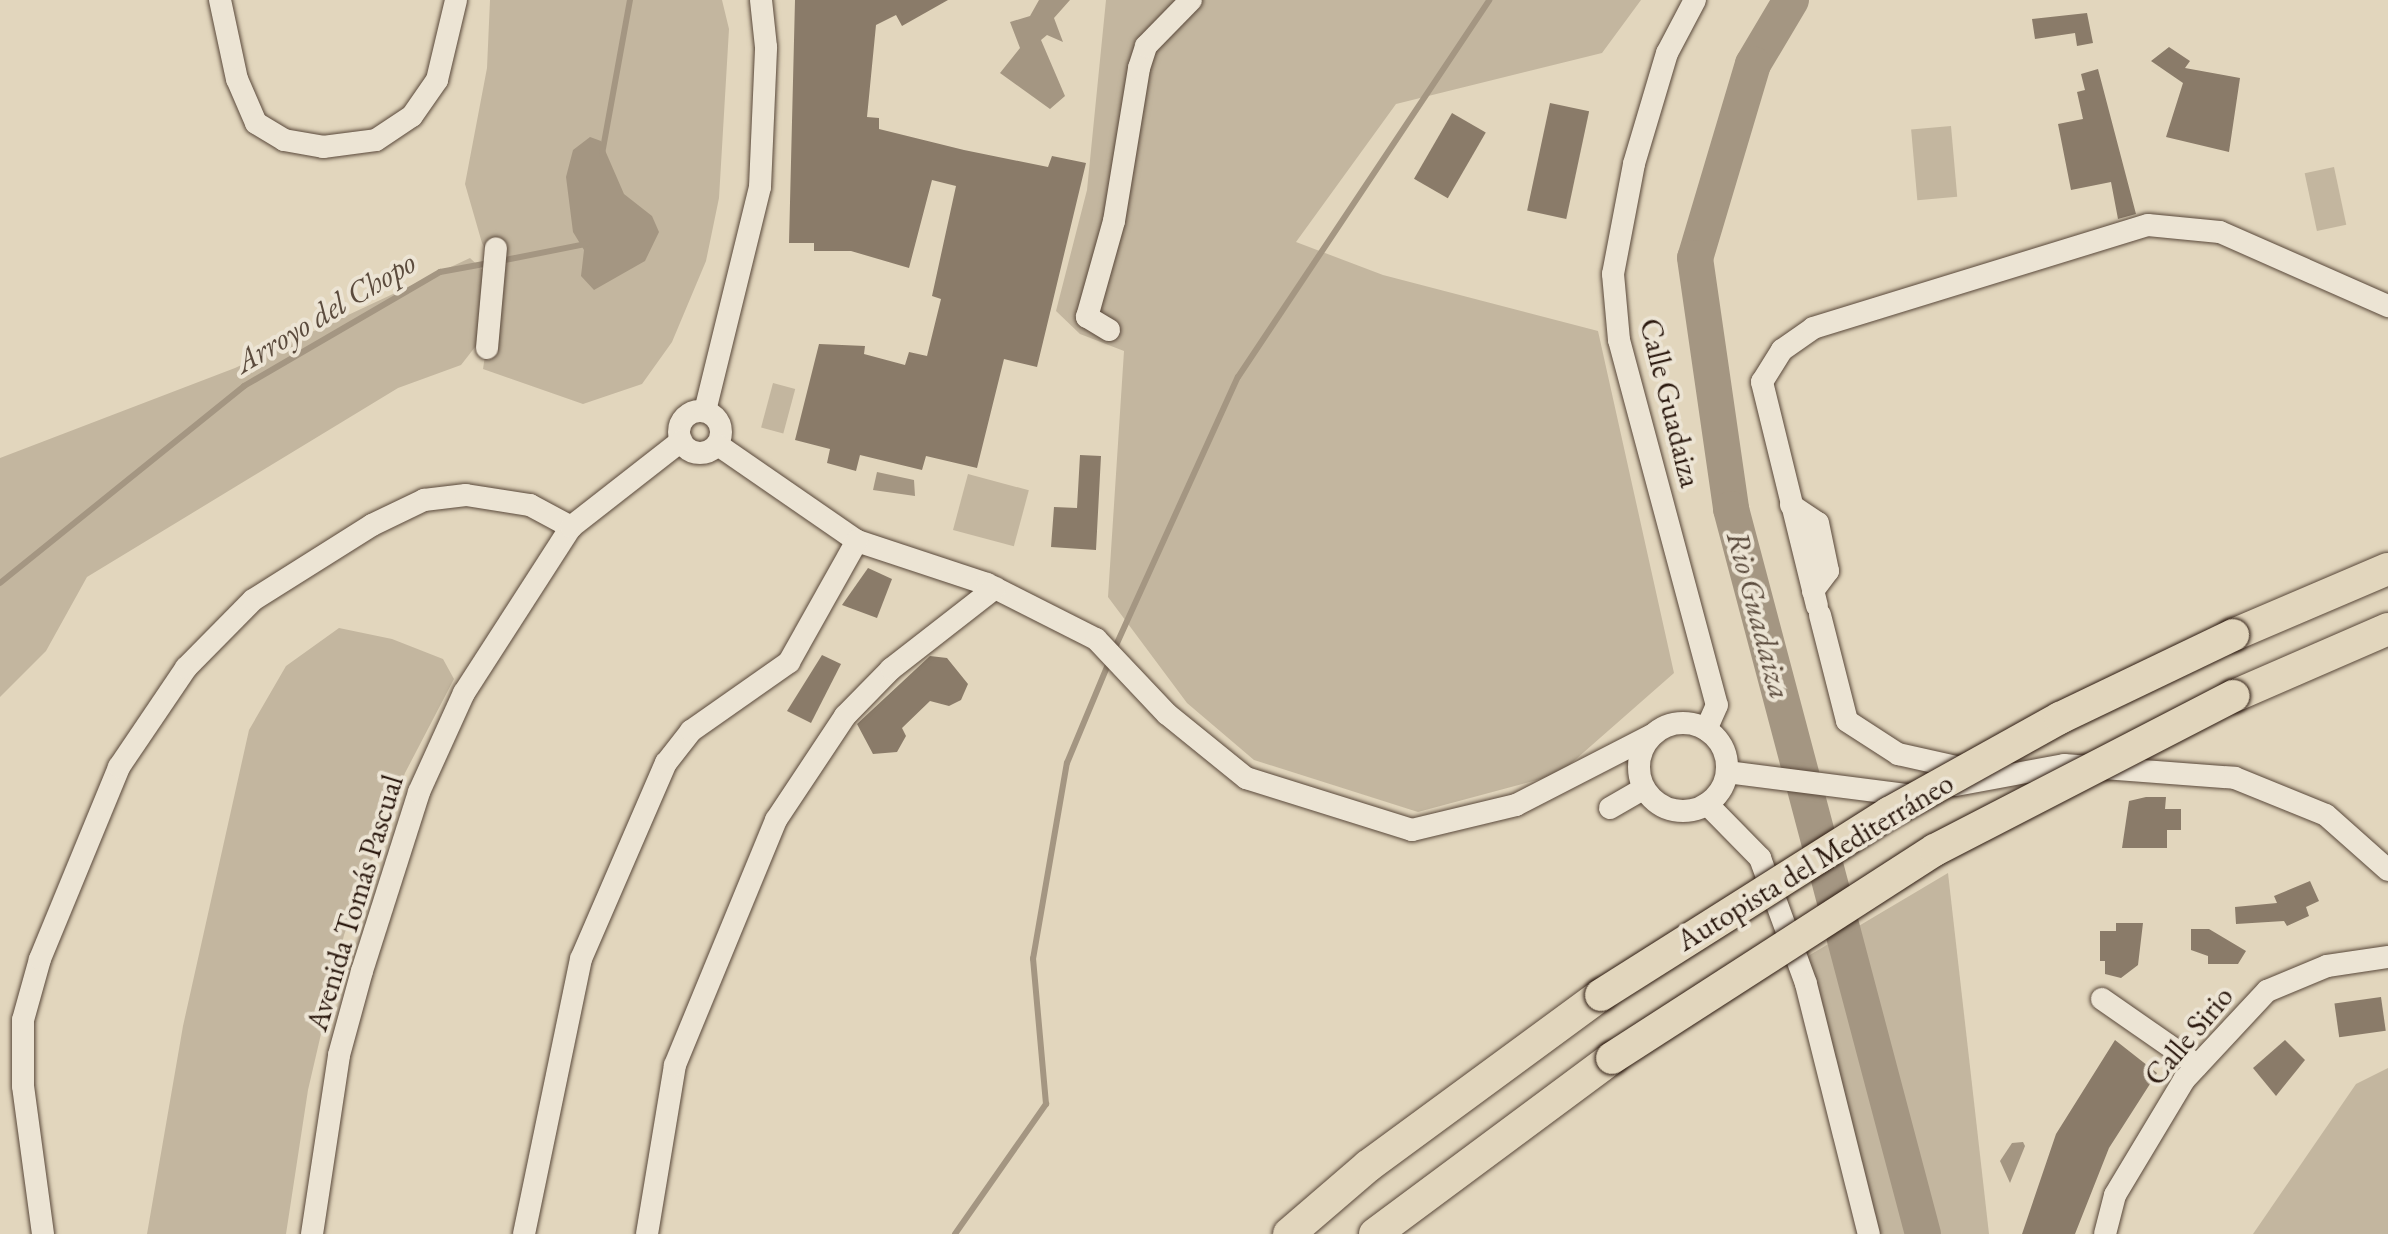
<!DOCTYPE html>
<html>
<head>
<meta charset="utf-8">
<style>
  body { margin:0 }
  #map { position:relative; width:2388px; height:1234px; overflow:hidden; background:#e2d6bd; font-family:"EB Garamond",serif }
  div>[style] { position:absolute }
  .green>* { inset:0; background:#c3b69f; transform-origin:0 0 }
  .water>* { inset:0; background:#a49682 }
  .stream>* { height:6px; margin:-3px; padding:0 3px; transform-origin:3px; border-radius:3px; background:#a49682 }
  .river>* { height:36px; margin:-18px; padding:0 18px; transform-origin:18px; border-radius:18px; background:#a49682 }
  .building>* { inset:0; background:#8a7b69; transform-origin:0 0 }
  .roads { filter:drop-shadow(0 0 2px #59483a) drop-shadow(0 0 2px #59483a) }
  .minor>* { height:22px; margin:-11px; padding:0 11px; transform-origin:11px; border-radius:11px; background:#ece4d4 }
  .minor>.ring { margin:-11px; padding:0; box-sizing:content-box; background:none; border:22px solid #ece4d4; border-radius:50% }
  .highway>* { height:32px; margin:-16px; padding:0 16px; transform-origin:16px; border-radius:16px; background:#e2d6bd }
  .bridges { filter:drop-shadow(0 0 2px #2b190f) drop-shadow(0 0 2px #2b190f) }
  .highway-bridge>* { height:32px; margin:-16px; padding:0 16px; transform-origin:16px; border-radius:16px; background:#e2d6bd }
  span { translate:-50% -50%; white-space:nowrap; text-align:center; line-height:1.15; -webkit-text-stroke:8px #ece4d4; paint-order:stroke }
  .street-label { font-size:30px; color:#2b190f }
  .water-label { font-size:32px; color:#5b4b3d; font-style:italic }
</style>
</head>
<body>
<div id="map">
  <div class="green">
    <i style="clip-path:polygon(490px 0,722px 0,729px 29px,719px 198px,706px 261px,672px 342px,642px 384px,583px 404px,483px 369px,498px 270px,482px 243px,465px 184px,487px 68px)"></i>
    <i style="clip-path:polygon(1106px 0,1641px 0,1602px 53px,1396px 104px,1296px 242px,1383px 275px,1598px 331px,1674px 673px,1559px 774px,1418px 812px,1254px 760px,1187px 703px,1108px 597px,1124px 351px,1080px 334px,1056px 311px,1087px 190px)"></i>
    <i style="left:1951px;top:126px;width:71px;height:40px;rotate:85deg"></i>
    <i style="left:2334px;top:167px;width:59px;height:30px;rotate:78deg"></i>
    <i style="clip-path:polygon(470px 258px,487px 274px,479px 342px,461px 365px,398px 388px,87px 577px,46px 651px,0 697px,0 458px,235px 368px)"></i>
    <i style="left:773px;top:383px;width:23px;height:46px;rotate:15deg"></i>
    <i style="left:968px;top:474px;width:63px;height:58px;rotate:15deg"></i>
    <i style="clip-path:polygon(339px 628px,392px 639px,443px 659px,454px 679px,405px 773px,344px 935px,308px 1090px,286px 1234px,147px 1234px,183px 1026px,249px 730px,286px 666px)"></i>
    <i style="clip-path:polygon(1948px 873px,1989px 1234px,1869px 1234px,1798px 962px)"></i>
    <i style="clip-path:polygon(2388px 1068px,2388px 1234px,2253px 1234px,2356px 1084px)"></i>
  </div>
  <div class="water">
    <i style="clip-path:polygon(1039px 0,1070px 0,1054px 18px,1063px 42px,1047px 35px,1041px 40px,1065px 96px,1050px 109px,1000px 73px,1020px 48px,1010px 22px,1030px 16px)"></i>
    <i style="clip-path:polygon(590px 137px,601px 141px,624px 194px,652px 216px,659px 232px,645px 261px,594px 290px,581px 276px,584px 250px,573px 232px,566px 177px,573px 150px)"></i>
    <i style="clip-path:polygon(877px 472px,914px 480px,915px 496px,873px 490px)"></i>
    <i style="clip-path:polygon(2023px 1142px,2025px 1146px,2010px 1183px,2000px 1161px,2012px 1143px)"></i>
  </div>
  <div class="stream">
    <i style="left:602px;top:154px;width:157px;rotate:-79.7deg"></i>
    <i style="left:500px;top:261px;width:88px;rotate:-11.2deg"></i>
    <i style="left:0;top:583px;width:314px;rotate:-38.9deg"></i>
    <i style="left:244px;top:386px;width:227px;rotate:-30.2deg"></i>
    <i style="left:440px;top:272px;width:50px;rotate:-10.4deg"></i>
    <i style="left:1113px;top:652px;width:302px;rotate:-65.6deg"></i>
    <i style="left:1238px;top:377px;width:453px;rotate:-56.3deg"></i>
    <i style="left:955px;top:1234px;width:159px;rotate:-55deg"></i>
    <i style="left:1046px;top:1104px;width:146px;rotate:-95.1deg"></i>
    <i style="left:1033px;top:959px;width:199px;rotate:-80.2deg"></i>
    <i style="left:1067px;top:763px;width:109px;rotate:-67.4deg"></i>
  </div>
  <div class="river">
    <i style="left:1791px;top:0;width:74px;rotate:120.7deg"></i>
    <i style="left:1753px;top:64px;width:202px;rotate:106.6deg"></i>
    <i style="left:1695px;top:258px;width:254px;rotate:81.8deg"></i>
    <i style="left:1731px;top:509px;width:750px;rotate:75.17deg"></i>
  </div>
  <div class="building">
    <i style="clip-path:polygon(795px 0,948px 0,902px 26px,896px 15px,876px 25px,867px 117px,879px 118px,879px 129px,964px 150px,1048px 167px,1052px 156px,1086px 163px,1037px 367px,1004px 359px,977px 468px,926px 456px,922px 470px,860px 455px,856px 471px,827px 463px,830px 449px,795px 440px,819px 344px,865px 346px,864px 354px,905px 365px,909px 352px,927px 356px,941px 299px,932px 296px,956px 186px,932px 180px,909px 268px,851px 251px,814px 251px,814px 243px,789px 243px)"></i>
    <i style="clip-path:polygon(2087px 13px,2093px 43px,2077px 46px,2075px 33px,2035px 39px,2032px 19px)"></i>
    <i style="clip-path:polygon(2169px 47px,2190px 61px,2185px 68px,2240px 78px,2229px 152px,2166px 137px,2183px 83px,2151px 61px)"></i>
    <i style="clip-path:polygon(2098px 69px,2136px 214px,2118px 219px,2111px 182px,2071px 190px,2058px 124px,2083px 119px,2077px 92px,2085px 90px,2081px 74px)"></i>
    <i style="left:1550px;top:103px;width:40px;height:110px;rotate:12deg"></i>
    <i style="left:1452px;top:113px;width:39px;height:76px;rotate:30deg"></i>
    <i style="clip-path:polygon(1080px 455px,1101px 456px,1096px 550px,1051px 547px,1054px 507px,1077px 508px)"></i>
    <i style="clip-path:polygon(868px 568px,892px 579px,877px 618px,842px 605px)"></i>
    <i style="clip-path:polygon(822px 655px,841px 664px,811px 723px,787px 711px)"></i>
    <i style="clip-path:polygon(930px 656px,947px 658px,968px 684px,961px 700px,949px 706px,930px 701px,902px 728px,906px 736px,897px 752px,873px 754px,857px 724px)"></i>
    <i style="clip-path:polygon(2146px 797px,2166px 797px,2165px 809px,2181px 809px,2181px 830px,2167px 830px,2167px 848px,2122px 848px,2129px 801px)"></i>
    <i style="clip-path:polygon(2310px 881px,2319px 901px,2306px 907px,2309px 916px,2287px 926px,2284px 921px,2236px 924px,2235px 907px,2277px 903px,2274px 896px)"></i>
    <i style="clip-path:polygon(2116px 923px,2143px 923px,2138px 965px,2121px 978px,2105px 974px,2105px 961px,2100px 961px,2100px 931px,2116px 931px)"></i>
    <i style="clip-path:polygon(2191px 929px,2209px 929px,2246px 951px,2238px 964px,2208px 964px,2208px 956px,2191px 950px)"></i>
    <i style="left:2381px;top:997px;width:34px;height:47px;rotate:82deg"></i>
    <i style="clip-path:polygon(2115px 1040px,2157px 1073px,2109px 1148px,2075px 1234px,2022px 1234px,2056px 1134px)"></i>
    <i style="clip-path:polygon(2285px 1040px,2305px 1060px,2276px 1096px,2253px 1068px)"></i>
  </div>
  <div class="roads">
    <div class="minor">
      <i style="left:220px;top:0;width:81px;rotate:77.9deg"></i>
      <i style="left:237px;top:79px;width:48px;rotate:66.6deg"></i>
      <i style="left:256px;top:123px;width:33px;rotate:31deg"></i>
      <i style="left:284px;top:140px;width:40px;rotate:10deg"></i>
      <i style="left:323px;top:147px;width:53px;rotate:-7.5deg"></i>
      <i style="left:376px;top:140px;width:43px;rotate:-33.7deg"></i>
      <i style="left:412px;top:116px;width:44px;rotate:-55.2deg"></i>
      <i style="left:437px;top:80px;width:82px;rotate:-76.6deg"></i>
      <i style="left:1695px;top:0;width:60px;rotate:117.8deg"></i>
      <i style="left:1667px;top:53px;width:116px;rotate:106.6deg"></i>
      <i style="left:1634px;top:164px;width:112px;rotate:100.8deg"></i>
      <i style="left:1613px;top:274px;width:66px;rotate:84.8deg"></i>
      <i style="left:1619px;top:340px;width:378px;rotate:75deg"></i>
      <i style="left:1717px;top:705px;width:27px;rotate:114deg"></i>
      <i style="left:1109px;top:330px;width:26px;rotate:-149deg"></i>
      <i style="left:1087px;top:317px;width:100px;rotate:-74.3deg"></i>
      <i style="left:1114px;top:221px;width:155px;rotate:-80.7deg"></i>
      <i style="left:1139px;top:68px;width:23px;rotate:-72deg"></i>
      <i style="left:1146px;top:46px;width:64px;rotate:-45.6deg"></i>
      <i style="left:487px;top:348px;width:100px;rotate:-84.9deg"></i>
      <i class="ring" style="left:679px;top:411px;width:20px;height:20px"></i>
      <i style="left:705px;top:411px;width:231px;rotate:-76.2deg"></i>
      <i style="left:760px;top:187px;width:140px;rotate:-87.5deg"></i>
      <i style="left:766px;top:47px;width:47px;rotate:-96.1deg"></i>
      <i style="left:718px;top:445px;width:169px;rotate:34.6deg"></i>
      <i style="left:857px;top:541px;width:137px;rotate:18.3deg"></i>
      <i style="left:987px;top:584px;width:122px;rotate:26.8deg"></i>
      <i style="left:1096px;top:639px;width:103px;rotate:46.6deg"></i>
      <i style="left:1167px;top:714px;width:102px;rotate:39deg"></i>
      <i style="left:1246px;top:778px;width:174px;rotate:17.4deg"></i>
      <i style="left:1412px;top:830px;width:107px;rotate:-13.5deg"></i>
      <i style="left:1516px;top:805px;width:153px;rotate:-27.2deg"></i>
      <i style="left:1791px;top:505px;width:32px;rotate:34deg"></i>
      <i style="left:1818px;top:523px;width:49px;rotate:78.2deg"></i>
      <i style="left:1828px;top:571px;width:25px;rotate:127deg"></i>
      <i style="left:1817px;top:606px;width:231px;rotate:-103.8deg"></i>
      <i style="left:1762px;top:382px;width:38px;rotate:-58deg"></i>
      <i style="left:1782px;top:350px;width:38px;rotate:-35deg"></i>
      <i style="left:1813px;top:328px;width:350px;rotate:-17.1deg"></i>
      <i style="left:2148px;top:225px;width:72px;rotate:5.6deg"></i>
      <i style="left:2220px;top:232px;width:184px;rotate:23.8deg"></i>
      <i style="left:1820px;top:615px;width:109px;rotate:75.7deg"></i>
      <i style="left:1847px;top:721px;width:61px;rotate:32.9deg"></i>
      <i style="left:1898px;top:754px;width:78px;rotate:12.6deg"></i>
      <i class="ring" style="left:1639px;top:723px;width:66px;height:66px"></i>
      <i style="left:1727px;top:772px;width:190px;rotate:7.3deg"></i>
      <i style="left:1956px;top:785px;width:110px;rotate:-10.5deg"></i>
      <i style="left:2064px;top:765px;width:171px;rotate:4.3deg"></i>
      <i style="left:2235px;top:778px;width:98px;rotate:22.1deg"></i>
      <i style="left:2326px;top:815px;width:83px;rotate:41.6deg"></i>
      <i style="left:1707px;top:804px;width:76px;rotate:45.5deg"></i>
      <i style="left:1760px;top:858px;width:134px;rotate:69.9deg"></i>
      <i style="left:1806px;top:984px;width:258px;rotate:75.9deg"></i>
      <i style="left:1610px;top:808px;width:39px;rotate:-30deg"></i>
      <i style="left:2102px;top:999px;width:116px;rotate:34.8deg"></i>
      <i style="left:43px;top:1234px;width:149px;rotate:-97.7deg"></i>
      <i style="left:23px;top:1086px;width:66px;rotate:-90deg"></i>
      <i style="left:23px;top:1020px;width:63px;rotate:-74.4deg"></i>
      <i style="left:40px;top:959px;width:208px;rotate:-67.6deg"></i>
      <i style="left:119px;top:767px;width:120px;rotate:-55.9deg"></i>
      <i style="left:186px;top:668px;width:95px;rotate:-45.4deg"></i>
      <i style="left:253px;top:600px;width:141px;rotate:-32.2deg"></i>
      <i style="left:372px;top:525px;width:58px;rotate:-25.7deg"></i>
      <i style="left:424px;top:500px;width:42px;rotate:-6.8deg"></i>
      <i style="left:466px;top:495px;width:65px;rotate:8.9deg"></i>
      <i style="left:530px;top:505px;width:47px;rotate:28.2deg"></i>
      <i style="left:312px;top:1234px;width:181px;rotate:-81.4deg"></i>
      <i style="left:339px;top:1055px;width:87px;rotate:-74.7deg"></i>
      <i style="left:362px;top:971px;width:188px;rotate:-72.3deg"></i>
      <i style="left:419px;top:792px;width:109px;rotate:-65.6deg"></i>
      <i style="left:464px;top:693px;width:197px;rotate:-57.2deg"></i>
      <i style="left:571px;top:527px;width:140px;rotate:-38deg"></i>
      <i style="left:524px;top:1234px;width:281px;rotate:-78.3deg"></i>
      <i style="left:581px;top:959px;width:214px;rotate:-66.6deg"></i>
      <i style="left:666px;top:763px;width:41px;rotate:-52deg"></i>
      <i style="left:691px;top:731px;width:120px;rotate:-35.1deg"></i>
      <i style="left:789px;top:662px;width:139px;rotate:-60.7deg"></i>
      <i style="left:647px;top:1234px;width:171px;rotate:-80.6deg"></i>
      <i style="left:675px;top:1065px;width:265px;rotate:-67.6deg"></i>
      <i style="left:776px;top:820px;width:125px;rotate:-56.4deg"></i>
      <i style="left:845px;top:716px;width:66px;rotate:-45.6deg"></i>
      <i style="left:891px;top:669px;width:132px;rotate:-37.9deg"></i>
      <i style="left:2105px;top:1234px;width:40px;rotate:-75.6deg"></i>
      <i style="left:2115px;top:1195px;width:134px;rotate:-59deg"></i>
      <i style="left:2184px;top:1080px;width:122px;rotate:-47deg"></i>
      <i style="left:2267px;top:991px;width:65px;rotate:-22.6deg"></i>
      <i style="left:2327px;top:966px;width:62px;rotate:-8.4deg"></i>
    </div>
    <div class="highway">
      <i style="left:2233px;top:635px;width:168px;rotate:-23.1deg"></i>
      <i style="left:2234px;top:696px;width:168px;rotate:-23.5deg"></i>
      <i style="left:1289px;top:1234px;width:104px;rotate:-40.7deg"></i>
      <i style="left:1368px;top:1166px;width:289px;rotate:-36.3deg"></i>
      <i style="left:1375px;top:1234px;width:295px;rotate:-36.6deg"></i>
    </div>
  </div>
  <div class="bridges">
    <div class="highway-bridge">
      <i style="left:1601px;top:995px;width:341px;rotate:-32.3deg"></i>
      <i style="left:1889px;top:813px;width:196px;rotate:-29.1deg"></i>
      <i style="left:2060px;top:718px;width:192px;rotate:-25.6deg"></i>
      <i style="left:1612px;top:1058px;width:384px;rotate:-32.8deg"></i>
      <i style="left:1935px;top:850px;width:336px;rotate:-27.3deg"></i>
    </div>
  </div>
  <div class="street-label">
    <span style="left:1670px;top:403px;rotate:76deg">Calle Guadaiza</span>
    <span style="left:1815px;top:862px;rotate:-31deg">Autopista del Mediterráneo</span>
    <span style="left:355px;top:903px;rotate:-73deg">Avenida Tomás Pascual</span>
    <span style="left:2189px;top:1036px;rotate:-50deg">Calle Sirio</span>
  </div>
  <div class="water-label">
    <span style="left:325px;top:312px;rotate:-31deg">Arroyo del Chopo</span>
    <span style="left:1759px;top:615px;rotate:75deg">Rio Guadaiza</span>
  </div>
</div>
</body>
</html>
